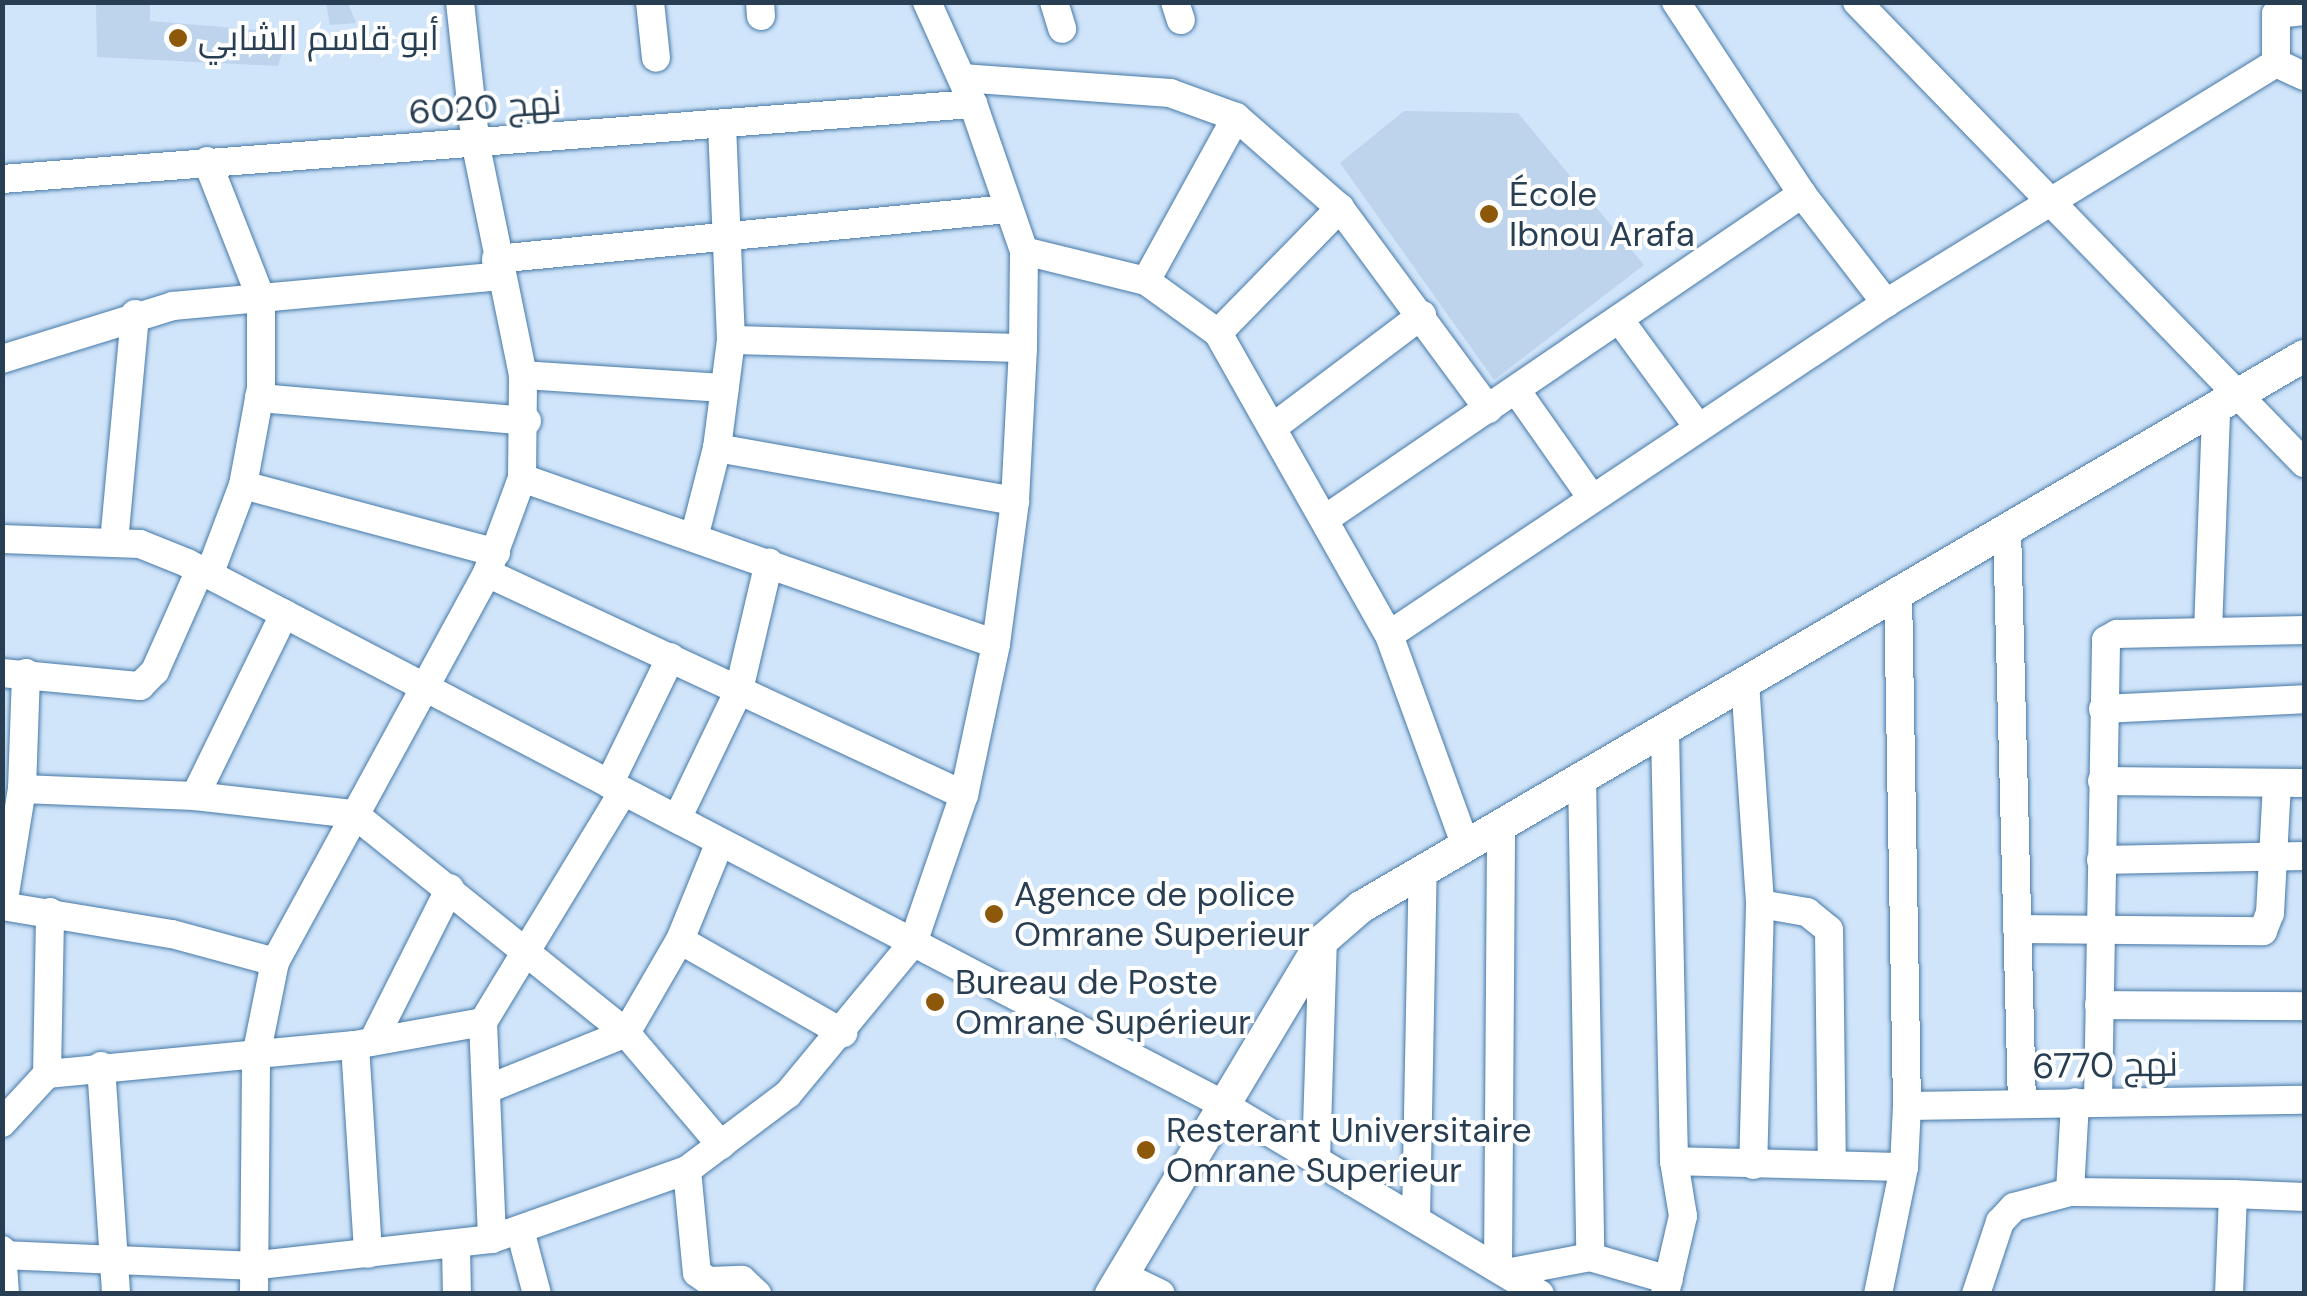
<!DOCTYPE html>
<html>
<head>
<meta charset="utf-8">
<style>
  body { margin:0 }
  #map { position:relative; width:2307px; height:1296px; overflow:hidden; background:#d0e5fa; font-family:"DM Sans",Cairo,sans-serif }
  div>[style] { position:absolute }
  .built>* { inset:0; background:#bdd4ec }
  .roads { filter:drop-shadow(0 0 2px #4779a8) drop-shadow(0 0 2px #4779a8) }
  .minor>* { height:28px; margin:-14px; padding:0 14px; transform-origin:14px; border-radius:14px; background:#fff }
  .tertiary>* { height:32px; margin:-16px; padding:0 16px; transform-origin:16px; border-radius:16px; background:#fff }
  .dots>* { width:28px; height:28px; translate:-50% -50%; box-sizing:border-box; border:5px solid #fff; border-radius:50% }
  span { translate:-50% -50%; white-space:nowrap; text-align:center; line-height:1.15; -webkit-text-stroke:8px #fff; paint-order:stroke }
  .poi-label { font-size:35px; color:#283e53 }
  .left { translate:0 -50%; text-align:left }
  .street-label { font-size:35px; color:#283e53 }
  .frame { position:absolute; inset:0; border:5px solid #283e53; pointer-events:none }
</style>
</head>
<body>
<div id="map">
  <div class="built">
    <i style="clip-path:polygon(96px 2px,150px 3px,150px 21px,260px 30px,262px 45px,284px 47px,278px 66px,97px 57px)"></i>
    <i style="clip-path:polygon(326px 3px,348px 3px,356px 23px,330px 25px)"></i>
    <i style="clip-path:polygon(1404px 111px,1518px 113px,1644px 265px,1494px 380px,1340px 163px)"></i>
  </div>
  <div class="roads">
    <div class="minor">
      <i style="left:650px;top:2px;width:56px;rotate:83.9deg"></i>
      <i style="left:760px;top:2px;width:14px;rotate:86deg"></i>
      <i style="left:1054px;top:2px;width:28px;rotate:73deg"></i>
      <i style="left:1175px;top:2px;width:19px;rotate:72deg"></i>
      <i style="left:1676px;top:2px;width:230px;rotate:56.7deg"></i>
      <i style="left:1802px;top:194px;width:138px;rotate:52.4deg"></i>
      <i style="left:1857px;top:2px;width:642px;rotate:45.88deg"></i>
      <i style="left:2276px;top:63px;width:31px;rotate:25deg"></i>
      <i style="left:962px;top:78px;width:209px;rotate:4.1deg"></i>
      <i style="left:1170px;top:93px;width:70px;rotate:20deg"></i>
      <i style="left:1236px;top:117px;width:138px;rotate:41.2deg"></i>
      <i style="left:1340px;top:208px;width:250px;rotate:53.6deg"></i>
      <i style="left:207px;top:161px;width:147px;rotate:68.5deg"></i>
      <i style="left:261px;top:298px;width:90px;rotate:90deg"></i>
      <i style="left:261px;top:388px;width:99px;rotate:100.5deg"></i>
      <i style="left:2px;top:179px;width:974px;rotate:-4.42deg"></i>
      <i style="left:1024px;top:251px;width:126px;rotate:13.8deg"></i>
      <i style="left:1146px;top:281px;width:89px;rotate:35.8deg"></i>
      <i style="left:1218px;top:333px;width:347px;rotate:60.5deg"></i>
      <i style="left:1389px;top:635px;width:222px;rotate:70deg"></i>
      <i style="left:496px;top:259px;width:514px;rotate:-5.58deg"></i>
      <i style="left:1146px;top:281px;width:187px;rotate:-61.2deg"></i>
      <i style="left:1619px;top:319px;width:134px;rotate:53.8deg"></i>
      <i style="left:1218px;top:333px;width:175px;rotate:-45.7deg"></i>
      <i style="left:731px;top:340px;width:292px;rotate:1.6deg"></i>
      <i style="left:2px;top:359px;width:179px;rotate:-17.2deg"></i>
      <i style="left:173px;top:306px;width:329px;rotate:-5.2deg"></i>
      <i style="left:523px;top:375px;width:202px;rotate:3.7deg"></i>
      <i style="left:1516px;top:390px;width:132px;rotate:54.9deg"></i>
      <i style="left:259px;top:398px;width:269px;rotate:4.9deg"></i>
      <i style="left:1276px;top:425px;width:183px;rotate:-37deg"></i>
      <i style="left:717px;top:448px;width:303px;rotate:10.1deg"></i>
      <i style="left:522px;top:478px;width:502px;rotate:19.3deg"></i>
      <i style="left:1328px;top:517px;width:574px;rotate:-34.27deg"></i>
      <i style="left:2007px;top:528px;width:576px;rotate:88.51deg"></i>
      <i style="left:695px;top:534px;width:89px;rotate:-75.7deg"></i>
      <i style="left:717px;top:448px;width:109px;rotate:-82.6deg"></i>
      <i style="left:731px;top:340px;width:216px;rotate:-92.4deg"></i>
      <i style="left:2px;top:539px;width:138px;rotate:2.1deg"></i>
      <i style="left:140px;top:544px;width:51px;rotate:22deg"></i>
      <i style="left:187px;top:563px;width:1170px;rotate:27.59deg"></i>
      <i style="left:1224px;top:1105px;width:368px;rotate:30.9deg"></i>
      <i style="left:114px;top:542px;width:229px;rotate:-84.7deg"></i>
      <i style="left:487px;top:573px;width:526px;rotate:24.96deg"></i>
      <i style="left:209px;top:575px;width:96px;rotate:-69.3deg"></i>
      <i style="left:243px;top:485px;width:262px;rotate:15deg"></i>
      <i style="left:2208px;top:632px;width:223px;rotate:-87.9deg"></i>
      <i style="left:1389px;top:635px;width:598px;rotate:-33.74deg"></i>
      <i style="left:1886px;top:303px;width:458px;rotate:-31.6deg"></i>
      <i style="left:2276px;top:63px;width:49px;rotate:-90deg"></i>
      <i style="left:2276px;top:14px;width:28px;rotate:-6deg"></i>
      <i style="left:2px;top:673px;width:139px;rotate:5.4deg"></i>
      <i style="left:140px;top:686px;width:21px;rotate:-45deg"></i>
      <i style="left:155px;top:671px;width:111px;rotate:-66deg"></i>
      <i style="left:1745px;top:682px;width:223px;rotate:86.1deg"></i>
      <i style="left:1760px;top:904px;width:261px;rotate:91.5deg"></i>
      <i style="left:2103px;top:709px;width:201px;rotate:-2.8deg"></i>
      <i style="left:1582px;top:776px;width:481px;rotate:89deg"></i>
      <i style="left:2102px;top:781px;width:202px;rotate:0.6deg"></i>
      <i style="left:609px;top:784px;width:141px;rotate:-64deg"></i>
      <i style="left:22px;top:789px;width:173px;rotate:2.3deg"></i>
      <i style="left:195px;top:796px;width:160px;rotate:6.5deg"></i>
      <i style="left:354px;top:814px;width:349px;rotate:38.8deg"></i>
      <i style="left:626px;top:1033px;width:147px;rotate:49.7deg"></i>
      <i style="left:195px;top:796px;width:203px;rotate:-63.9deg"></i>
      <i style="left:677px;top:819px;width:143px;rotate:-64.3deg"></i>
      <i style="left:739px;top:690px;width:131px;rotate:-76.8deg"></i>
      <i style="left:2101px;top:860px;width:203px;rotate:-1.1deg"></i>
      <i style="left:1760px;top:904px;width:48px;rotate:9.7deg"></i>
      <i style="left:1807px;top:912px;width:28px;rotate:39deg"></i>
      <i style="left:1829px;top:930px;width:233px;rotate:89.3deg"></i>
      <i style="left:2px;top:906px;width:172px;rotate:9.4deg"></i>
      <i style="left:172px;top:934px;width:107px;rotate:15.2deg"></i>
      <i style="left:3px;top:906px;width:119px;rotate:-80.8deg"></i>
      <i style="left:22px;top:789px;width:116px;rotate:-88deg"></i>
      <i style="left:2017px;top:929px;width:246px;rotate:0.5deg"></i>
      <i style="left:2263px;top:931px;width:19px;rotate:-69deg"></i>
      <i style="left:2270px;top:913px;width:129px;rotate:-86.9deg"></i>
      <i style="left:680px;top:940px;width:188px;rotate:29.7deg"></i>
      <i style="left:2099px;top:1005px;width:205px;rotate:0.3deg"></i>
      <i style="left:483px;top:1022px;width:217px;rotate:87.6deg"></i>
      <i style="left:373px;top:1041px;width:171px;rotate:-63.3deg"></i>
      <i style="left:355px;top:1045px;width:209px;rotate:86.4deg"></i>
      <i style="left:101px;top:1066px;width:228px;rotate:86.2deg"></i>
      <i style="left:47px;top:1074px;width:162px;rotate:-88.9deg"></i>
      <i style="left:490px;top:1088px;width:147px;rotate:-22deg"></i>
      <i style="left:626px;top:1033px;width:108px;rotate:-59.9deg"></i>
      <i style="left:680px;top:940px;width:106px;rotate:-67.8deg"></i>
      <i style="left:2098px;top:1102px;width:462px;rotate:-89deg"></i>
      <i style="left:2106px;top:640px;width:13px;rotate:-29deg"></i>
      <i style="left:2117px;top:634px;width:187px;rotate:-1.2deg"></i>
      <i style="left:1907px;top:1106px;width:397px;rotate:-0.9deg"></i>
      <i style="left:2px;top:1123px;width:67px;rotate:-47.4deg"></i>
      <i style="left:47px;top:1074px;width:309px;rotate:-5.4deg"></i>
      <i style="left:355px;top:1045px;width:130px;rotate:-10.2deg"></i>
      <i style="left:483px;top:1022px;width:269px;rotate:-58.7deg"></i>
      <i style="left:1316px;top:1160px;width:220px;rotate:-88.2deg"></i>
      <i style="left:1674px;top:1161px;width:230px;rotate:1.5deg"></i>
      <i style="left:687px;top:1170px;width:103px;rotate:84.5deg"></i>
      <i style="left:697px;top:1273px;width:14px;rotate:34deg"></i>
      <i style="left:709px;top:1281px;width:33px;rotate:-2deg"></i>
      <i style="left:742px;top:1280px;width:21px;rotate:43deg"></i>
      <i style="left:2070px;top:1192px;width:163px;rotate:0.7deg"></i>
      <i style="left:1416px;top:1219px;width:349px;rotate:-88.9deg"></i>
      <i style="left:520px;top:1230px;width:66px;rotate:75.1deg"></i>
      <i style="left:456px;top:1248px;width:46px;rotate:88.8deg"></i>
      <i style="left:2px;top:1250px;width:44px;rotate:86.1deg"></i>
      <i style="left:2px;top:1255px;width:248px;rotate:2.5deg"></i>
      <i style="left:250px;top:1266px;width:244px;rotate:-6.4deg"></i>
      <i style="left:492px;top:1239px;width:207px;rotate:-19.5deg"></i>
      <i style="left:687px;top:1170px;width:126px;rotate:-37deg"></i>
      <i style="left:788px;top:1094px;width:196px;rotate:-50.4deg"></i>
      <i style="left:913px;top:943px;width:157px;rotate:-71deg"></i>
      <i style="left:964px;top:795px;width:154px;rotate:-78deg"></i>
      <i style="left:996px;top:644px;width:144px;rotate:-82.4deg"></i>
      <i style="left:1015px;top:501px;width:153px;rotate:-87deg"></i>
      <i style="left:1023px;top:348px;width:97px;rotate:-89.4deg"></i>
      <i style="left:1024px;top:251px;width:156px;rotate:-109.1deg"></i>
      <i style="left:973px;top:104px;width:112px;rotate:-114.3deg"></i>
      <i style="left:1498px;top:1268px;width:442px;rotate:-89.6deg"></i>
      <i style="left:1506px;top:1273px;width:86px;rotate:-10.8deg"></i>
      <i style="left:1590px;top:1257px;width:82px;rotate:16.2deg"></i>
      <i style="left:1122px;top:1275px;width:43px;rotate:26deg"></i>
      <i style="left:254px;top:1294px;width:238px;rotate:-89.5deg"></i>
      <i style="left:256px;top:1056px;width:96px;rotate:-78.6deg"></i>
      <i style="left:275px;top:962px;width:443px;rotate:-61.4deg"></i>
      <i style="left:487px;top:573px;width:101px;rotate:-69.8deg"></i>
      <i style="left:522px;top:478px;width:103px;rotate:-89.4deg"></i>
      <i style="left:523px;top:375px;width:233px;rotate:-101.6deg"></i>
      <i style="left:476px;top:147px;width:146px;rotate:-96.3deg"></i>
      <i style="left:1665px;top:1294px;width:80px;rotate:-77deg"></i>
      <i style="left:1683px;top:1216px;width:56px;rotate:-99.3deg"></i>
      <i style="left:1674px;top:1161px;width:432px;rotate:-91.2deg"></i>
      <i style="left:1878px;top:1294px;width:130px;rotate:-78.4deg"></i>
      <i style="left:1904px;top:1167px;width:61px;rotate:-87.2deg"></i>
      <i style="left:1907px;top:1106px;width:515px;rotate:-91deg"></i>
      <i style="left:1976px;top:1294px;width:76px;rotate:-71.6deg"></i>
      <i style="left:2000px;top:1222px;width:21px;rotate:-47deg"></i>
      <i style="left:2014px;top:1207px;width:58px;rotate:-15deg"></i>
      <i style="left:2070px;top:1192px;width:90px;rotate:-86.8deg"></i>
      <i style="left:2229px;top:1294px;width:100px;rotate:-87.7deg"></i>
      <i style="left:2233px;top:1194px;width:71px;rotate:2.4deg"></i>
    </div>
    <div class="tertiary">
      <i style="left:1111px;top:1294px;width:413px;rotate:-59.1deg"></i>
      <i style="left:1323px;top:940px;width:50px;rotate:-41deg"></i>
      <i style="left:1361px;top:907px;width:1092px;rotate:-30.3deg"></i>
    </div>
  </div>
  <div class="dots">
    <i style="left:178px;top:38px;background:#8e580b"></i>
    <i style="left:1489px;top:214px;background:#8e580b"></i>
    <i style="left:994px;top:914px;background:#8e580b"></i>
    <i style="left:935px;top:1002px;background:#8e580b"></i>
    <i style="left:1146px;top:1150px;background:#8e580b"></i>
  </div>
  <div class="poi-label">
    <span class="left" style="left:198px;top:38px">أبو قاسم الشابي</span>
    <span class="left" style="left:1509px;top:214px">École<br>Ibnou Arafa</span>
    <span class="left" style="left:1014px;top:914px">Agence de police<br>Omrane Superieur</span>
    <span class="left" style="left:955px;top:1002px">Bureau de Poste<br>Omrane Supérieur</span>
    <span class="left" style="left:1166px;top:1150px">Resterant Universitaire<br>Omrane Superieur</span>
  </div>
  <div class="street-label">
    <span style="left:485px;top:107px;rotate:-4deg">نهج 6020</span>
    <span style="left:2105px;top:1065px;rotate:-1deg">نهج 6770</span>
  </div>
  <div class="frame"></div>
</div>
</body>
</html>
